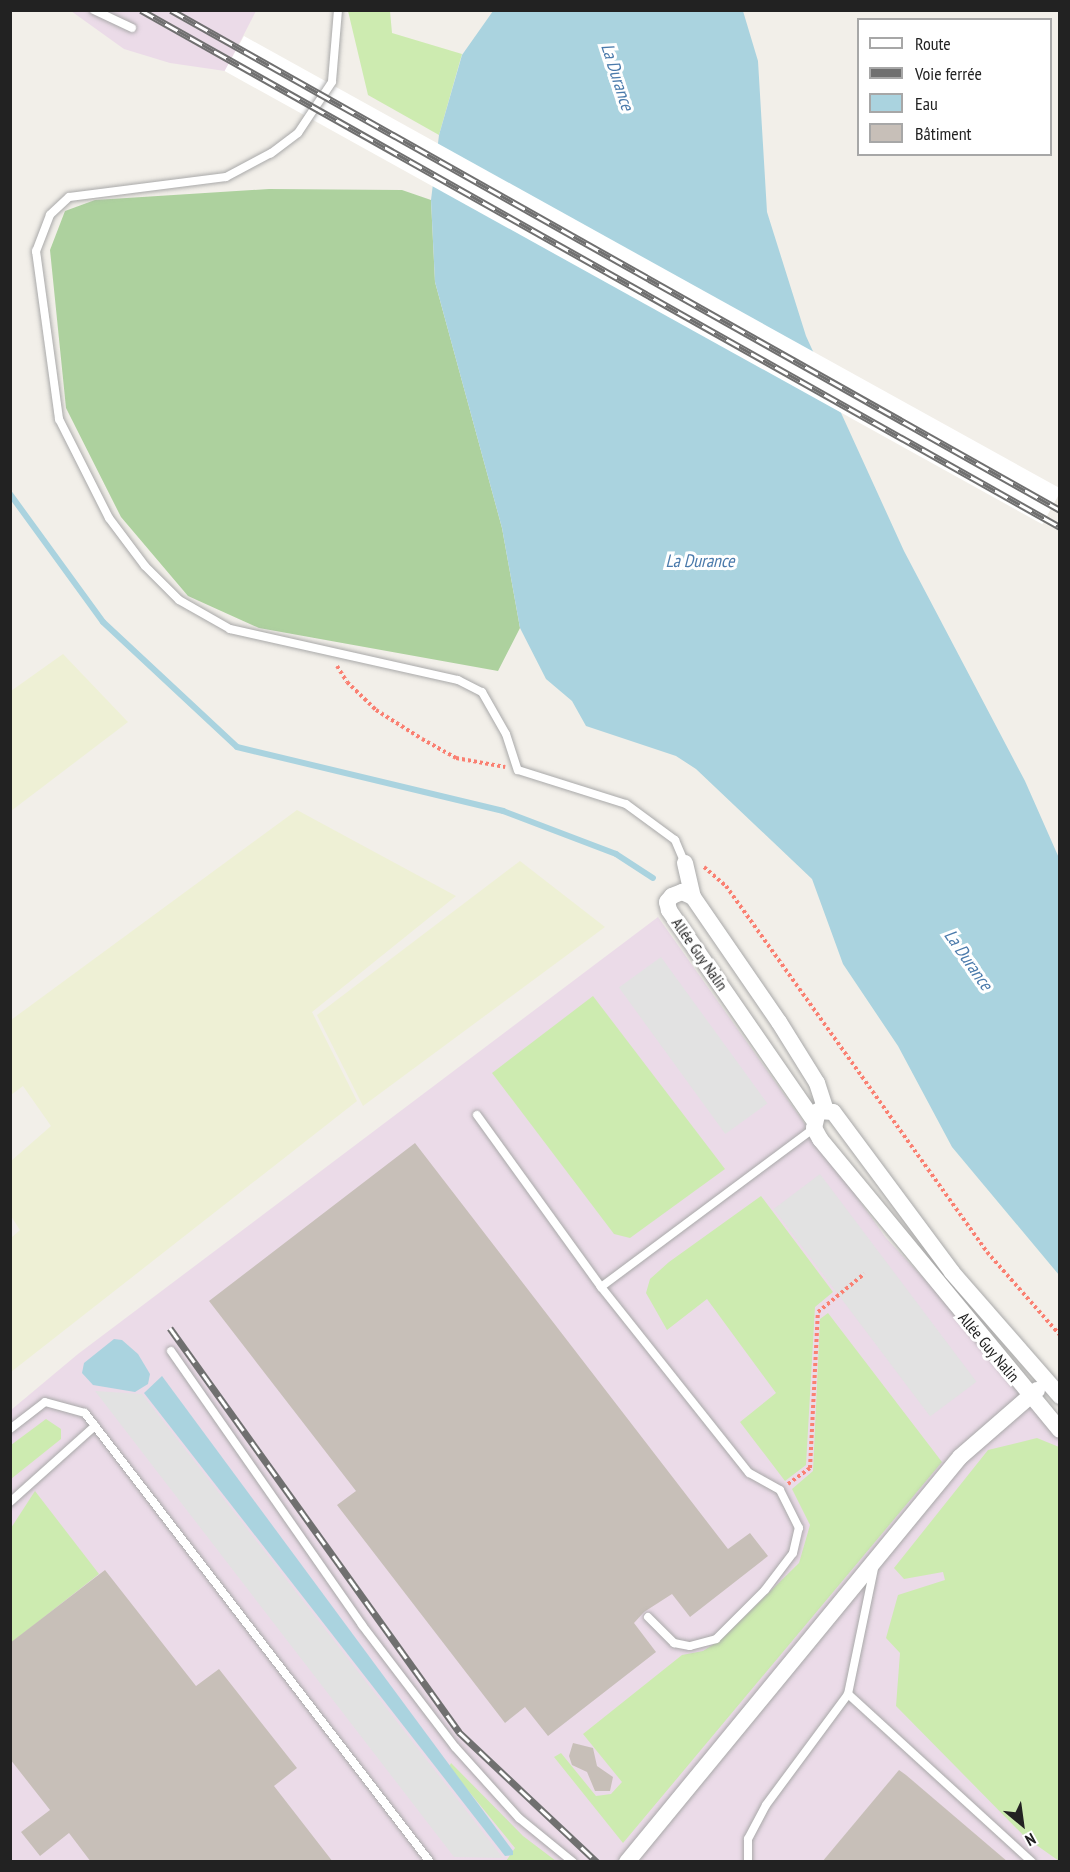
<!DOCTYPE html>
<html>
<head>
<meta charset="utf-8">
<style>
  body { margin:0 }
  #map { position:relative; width:1070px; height:1872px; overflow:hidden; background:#f2efe9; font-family:"PT Sans Narrow",sans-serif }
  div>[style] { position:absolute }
  .industrial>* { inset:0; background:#ebdbe8 }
  .farmland>* { inset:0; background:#eef0d5 }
  .grass>* { inset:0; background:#cdebb0 }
  .forest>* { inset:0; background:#add19e }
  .parking>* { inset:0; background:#e2e2e2; transform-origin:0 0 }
  .water>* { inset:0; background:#aad3df }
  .pier>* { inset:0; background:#fff; transform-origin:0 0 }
  .stream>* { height:6px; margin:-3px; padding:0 3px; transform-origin:3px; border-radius:3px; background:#aad3df }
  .building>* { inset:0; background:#c7bfb8 }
  .path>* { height:4px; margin-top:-2px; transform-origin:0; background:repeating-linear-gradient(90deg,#fa8072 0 3px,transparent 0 6px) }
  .roads { filter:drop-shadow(0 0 2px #a9a9a9) drop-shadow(0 0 2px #a9a9a9) }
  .service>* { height:8px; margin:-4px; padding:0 4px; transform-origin:4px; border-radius:4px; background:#fff }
  .minor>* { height:16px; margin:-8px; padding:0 8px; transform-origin:8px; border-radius:8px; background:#fff }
  .rail>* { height:7px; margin-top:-3.5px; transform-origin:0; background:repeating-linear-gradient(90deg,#fff 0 14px,#707070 0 28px); box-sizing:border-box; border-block:2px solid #707070 }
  span { translate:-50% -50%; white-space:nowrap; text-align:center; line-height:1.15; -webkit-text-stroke:6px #fff; paint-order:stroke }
  .street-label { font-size:16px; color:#222 }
  .water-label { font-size:18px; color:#4a7aab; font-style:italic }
  .frame { position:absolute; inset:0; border:12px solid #222; pointer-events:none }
  .legend { position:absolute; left:857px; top:18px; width:195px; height:138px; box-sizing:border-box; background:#fff; border:2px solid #a7a7a7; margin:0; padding:8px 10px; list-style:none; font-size:18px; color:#222 }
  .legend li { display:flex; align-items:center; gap:12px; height:30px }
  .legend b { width:30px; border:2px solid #a7a7a7 }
  .north { position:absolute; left:992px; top:1794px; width:60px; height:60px; -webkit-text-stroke:4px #fff; paint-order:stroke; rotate:151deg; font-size:16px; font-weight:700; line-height:24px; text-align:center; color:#222 }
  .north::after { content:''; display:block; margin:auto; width:21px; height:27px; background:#222; clip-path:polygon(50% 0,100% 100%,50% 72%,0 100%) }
</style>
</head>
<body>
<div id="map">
  <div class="industrial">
    <i style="clip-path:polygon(71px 11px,256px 11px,225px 71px,170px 63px,124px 49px)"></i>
    <i style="clip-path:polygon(658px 917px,886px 1238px,1059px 1422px,1059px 1861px,11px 1862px,11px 1410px,78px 1354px)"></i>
  </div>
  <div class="farmland">
    <i style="clip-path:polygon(63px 654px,128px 722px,11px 811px,11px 691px)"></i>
    <i style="clip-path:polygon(297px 810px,456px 896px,312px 1012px,357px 1101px,11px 1372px,11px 1238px,20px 1230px,11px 1216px,11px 1161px,51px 1126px,23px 1086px,11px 1095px,11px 1020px)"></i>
    <i style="clip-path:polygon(520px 861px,605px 927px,363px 1106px,317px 1015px)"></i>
  </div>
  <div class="grass">
    <i style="clip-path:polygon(348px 11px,390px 11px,392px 33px,462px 54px,439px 135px,368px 95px)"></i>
    <i style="clip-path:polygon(593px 996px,725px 1169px,630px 1238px,614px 1234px,492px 1073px)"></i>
    <i style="clip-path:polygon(761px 1196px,833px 1292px,815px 1307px,806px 1465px,785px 1481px,740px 1422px,776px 1393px,707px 1299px,667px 1330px,646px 1293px,650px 1279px,669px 1262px)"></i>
    <i style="clip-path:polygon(828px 1313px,942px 1462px,623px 1843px,554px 1757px,561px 1753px,596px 1796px,611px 1794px,622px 1782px,583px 1734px,682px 1655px,703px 1651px,722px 1639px,799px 1563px,810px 1525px,792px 1489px,813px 1471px,820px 1319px)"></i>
    <i style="clip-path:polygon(46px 1419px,61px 1429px,61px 1439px,11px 1479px,11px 1445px)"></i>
    <i style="clip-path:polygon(1037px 1438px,1059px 1447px,1059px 1861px,1025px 1837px,896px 1706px,900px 1653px,886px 1638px,898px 1595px,945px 1580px,943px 1572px,904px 1579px,894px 1568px,988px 1450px)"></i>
    <i style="clip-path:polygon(35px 1491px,99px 1574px,11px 1643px,11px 1528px)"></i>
    <i style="clip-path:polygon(451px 1763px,523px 1836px,556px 1861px,506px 1861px,515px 1848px,449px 1767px)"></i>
  </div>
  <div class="forest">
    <i style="clip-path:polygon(269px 189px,402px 190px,431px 200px,435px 282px,502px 528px,520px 628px,498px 671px,259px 628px,188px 596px,121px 517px,66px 408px,50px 250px,65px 211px,95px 200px)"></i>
  </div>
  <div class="parking">
    <i style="left:661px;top:957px;width:181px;height:52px;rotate:54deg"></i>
    <i style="left:820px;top:1174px;width:260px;height:58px;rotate:53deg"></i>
    <i style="clip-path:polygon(95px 1391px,142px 1394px,503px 1858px,454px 1857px)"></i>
  </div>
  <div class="water">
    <i style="clip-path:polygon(493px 11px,743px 11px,758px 61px,767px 212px,806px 336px,904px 551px,1025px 781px,1059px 858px,1059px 1275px,952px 1147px,898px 1046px,843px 964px,812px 879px,696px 769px,676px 756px,586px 726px,572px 701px,546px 679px,520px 628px,502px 528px,435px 282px,431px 200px,439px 135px,462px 55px)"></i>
    <i style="clip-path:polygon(114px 1339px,122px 1340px,138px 1354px,150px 1374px,148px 1384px,135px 1392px,93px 1385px,82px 1373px,84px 1363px)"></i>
    <i style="clip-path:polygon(162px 1376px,513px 1851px,513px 1855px,505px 1856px,144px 1393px)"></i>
  </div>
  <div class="pier">
    <i style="left:244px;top:36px;width:935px;height:40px;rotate:29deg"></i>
  </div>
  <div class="stream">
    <i style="left:10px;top:494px;width:158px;rotate:54deg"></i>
    <i style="left:103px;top:622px;width:183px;rotate:43deg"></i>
    <i style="left:237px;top:747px;width:274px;rotate:13.5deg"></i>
    <i style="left:503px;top:811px;width:121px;rotate:20.8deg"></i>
    <i style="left:616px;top:854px;width:44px;rotate:33deg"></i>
  </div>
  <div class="building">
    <i style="clip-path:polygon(415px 1143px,728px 1549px,750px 1533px,768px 1556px,690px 1617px,672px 1594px,644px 1612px,634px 1623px,656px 1652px,548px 1736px,525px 1707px,505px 1723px,337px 1505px,356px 1491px,209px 1301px)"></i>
    <i style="clip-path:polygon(105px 1570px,196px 1686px,219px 1669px,297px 1768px,274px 1786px,333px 1862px,91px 1862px,69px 1833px,40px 1856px,21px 1832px,50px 1810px,10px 1759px,10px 1643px)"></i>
    <i style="clip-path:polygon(573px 1743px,593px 1748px,597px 1766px,613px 1777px,610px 1791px,595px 1791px,587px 1772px,572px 1765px,569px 1756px)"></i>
    <i style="clip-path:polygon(899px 1770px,906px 1775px,1008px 1862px,822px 1862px)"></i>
  </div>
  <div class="path">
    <i style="left:337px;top:666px;width:19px;rotate:58deg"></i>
    <i style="left:347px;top:682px;width:40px;rotate:44deg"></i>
    <i style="left:376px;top:710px;width:54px;rotate:32.2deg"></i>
    <i style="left:422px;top:739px;width:39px;rotate:29deg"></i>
    <i style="left:456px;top:758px;width:50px;rotate:10.4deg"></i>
    <i style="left:704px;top:867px;width:29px;rotate:41deg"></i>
    <i style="left:726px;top:886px;width:450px;rotate:54.5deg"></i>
    <i style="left:987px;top:1252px;width:111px;rotate:48.7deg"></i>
    <i style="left:788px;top:1484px;width:27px;rotate:-36deg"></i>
    <i style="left:810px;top:1468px;width:156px;rotate:-87.1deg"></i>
    <i style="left:818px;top:1312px;width:60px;rotate:-39.6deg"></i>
  </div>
  <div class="roads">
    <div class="service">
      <i style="left:94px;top:10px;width:42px;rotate:25.3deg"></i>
      <i style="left:338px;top:10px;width:72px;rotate:94.8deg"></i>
      <i style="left:332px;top:82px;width:61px;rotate:123.7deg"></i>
      <i style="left:298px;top:133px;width:34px;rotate:143deg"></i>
      <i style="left:271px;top:153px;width:51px;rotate:151.9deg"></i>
      <i style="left:226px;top:177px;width:158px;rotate:172.7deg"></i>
      <i style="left:69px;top:197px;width:26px;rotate:137deg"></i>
      <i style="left:50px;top:215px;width:39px;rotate:111deg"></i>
      <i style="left:36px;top:251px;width:170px;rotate:82.2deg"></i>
      <i style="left:59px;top:419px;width:111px;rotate:63.2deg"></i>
      <i style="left:109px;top:518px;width:60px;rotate:53.1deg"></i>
      <i style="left:145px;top:566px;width:48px;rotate:45deg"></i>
      <i style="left:179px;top:600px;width:59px;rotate:29.6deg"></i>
      <i style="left:230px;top:629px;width:234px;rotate:12.6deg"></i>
      <i style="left:458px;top:680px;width:27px;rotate:27deg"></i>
      <i style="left:482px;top:692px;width:48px;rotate:60.3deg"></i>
      <i style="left:506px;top:734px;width:38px;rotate:72deg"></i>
      <i style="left:518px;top:770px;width:113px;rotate:17.5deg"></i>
      <i style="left:626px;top:804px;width:61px;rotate:36.3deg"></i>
      <i style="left:675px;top:840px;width:25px;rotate:67deg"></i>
      <i style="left:477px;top:1115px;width:212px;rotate:54.2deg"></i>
      <i style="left:171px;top:1351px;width:334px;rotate:55.1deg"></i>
      <i style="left:362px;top:1625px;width:153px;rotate:52.7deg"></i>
      <i style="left:455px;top:1747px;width:96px;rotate:48deg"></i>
      <i style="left:519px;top:1818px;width:70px;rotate:39.2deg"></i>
      <i style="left:10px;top:1429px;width:44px;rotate:-37.6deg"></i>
      <i style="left:45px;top:1402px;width:41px;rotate:15.4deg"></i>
      <i style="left:85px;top:1413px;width:566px;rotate:52.46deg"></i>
      <i style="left:10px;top:1502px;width:114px;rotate:-41.8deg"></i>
      <i style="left:648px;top:1617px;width:37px;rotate:45deg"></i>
      <i style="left:674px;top:1643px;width:16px;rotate:11deg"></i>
      <i style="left:690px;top:1646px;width:27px;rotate:-15deg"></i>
      <i style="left:716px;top:1639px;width:69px;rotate:-45deg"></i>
      <i style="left:765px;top:1590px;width:46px;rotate:-52.9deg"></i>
      <i style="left:793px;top:1553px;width:26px;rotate:-77deg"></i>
      <i style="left:799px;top:1528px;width:42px;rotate:-116.6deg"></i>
      <i style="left:780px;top:1490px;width:35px;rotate:-151deg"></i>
      <i style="left:749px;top:1473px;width:238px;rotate:-128.5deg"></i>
      <i style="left:601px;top:1287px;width:266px;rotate:-36.7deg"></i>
      <i style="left:848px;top:1694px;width:249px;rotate:42.4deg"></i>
      <i style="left:748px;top:1862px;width:23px;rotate:-90deg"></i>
      <i style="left:748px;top:1839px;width:38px;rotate:-62deg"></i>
      <i style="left:766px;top:1805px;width:138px;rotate:-53.5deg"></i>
      <i style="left:848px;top:1694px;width:133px;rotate:-78.3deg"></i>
    </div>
    <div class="minor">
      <i style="left:685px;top:863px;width:35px;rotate:77deg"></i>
      <i style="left:813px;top:1119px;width:254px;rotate:-124.6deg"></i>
      <i style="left:669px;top:910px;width:8px;rotate:-104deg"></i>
      <i style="left:667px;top:902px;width:8px;rotate:-50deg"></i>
      <i style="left:672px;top:896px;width:11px;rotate:-22deg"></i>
      <i style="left:682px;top:892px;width:12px;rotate:24deg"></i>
      <i style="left:693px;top:897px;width:152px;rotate:55.5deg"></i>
      <i style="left:779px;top:1022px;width:72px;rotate:58.1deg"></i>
      <i style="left:817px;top:1083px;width:26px;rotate:72deg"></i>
      <i style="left:1060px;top:1396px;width:164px;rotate:-131.1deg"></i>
      <i style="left:952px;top:1272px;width:199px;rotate:-126.6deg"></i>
      <i style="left:833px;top:1112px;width:15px;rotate:-176deg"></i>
      <i style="left:818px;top:1111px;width:17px;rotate:103deg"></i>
      <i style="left:814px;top:1128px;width:13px;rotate:61deg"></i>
      <i style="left:820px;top:1139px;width:377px;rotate:50.5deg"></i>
      <i style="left:627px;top:1862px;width:524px;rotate:-50.57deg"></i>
      <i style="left:960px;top:1457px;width:102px;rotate:-41deg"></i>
    </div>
  </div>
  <div class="rail">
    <i style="left:141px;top:10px;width:1054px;rotate:29.36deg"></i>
    <i style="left:171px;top:10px;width:1020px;rotate:29.35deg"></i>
    <i style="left:170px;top:1328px;width:497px;rotate:54.4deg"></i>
    <i style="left:459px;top:1732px;width:190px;rotate:43.3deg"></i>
  </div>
  <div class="street-label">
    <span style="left:700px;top:954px;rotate:55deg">Allée Guy Nalin</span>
    <span style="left:989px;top:1347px;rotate:50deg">Allée Guy Nalin</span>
  </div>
  <div class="water-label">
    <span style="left:617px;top:77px;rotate:72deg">La Durance</span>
    <span style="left:700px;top:561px">La Durance</span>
    <span style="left:968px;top:960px;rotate:55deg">La Durance</span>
  </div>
  <div class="frame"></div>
  <ul class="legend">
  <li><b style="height:8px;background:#fff"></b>Route</li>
  <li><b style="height:8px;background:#707070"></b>Voie ferrée</li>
  <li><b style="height:16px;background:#aad3df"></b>Eau</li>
  <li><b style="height:16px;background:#c7bfb8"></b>Bâtiment</li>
  </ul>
  <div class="north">N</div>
</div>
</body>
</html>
